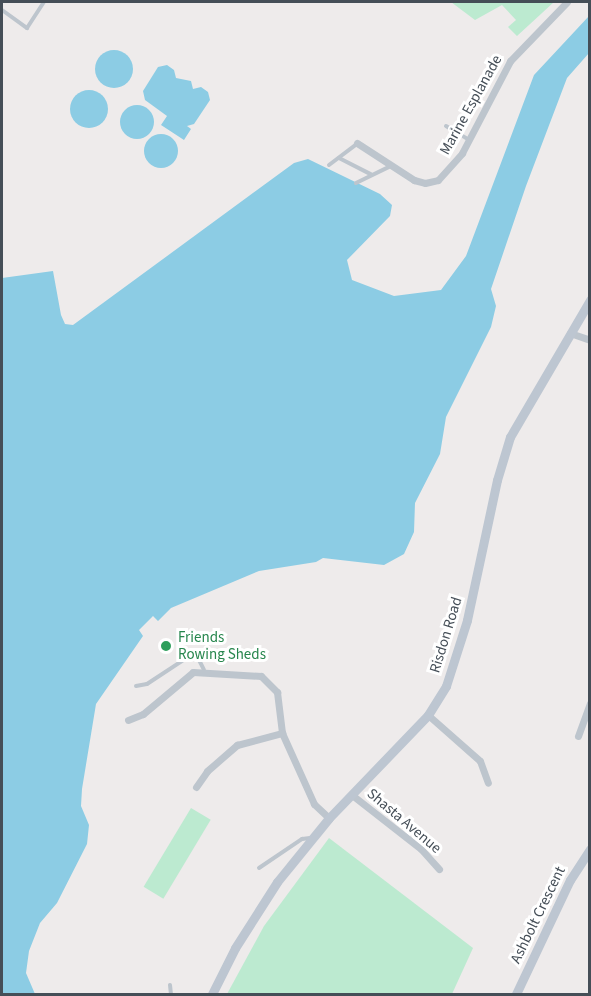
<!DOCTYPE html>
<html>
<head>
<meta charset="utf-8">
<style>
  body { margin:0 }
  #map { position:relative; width:591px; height:996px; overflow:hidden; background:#eeebeb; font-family:"Source Sans 3",sans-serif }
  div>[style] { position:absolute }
  .green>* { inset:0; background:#bcead0; transform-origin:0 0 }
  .water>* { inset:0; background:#8ccce4 }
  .round { border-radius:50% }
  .lane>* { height:4px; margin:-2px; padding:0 2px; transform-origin:2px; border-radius:2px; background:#bdc5cd }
  .street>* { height:7px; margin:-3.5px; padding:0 3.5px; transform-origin:3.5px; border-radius:3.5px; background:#bdc5cd }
  .secondary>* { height:9px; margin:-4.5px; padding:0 4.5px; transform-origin:4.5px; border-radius:4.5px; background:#bdc6d1 }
  .dots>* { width:16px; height:16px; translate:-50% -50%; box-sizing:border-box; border:3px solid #fff; border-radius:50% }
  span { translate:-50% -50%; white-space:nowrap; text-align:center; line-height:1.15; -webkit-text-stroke:6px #fff; paint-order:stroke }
  .street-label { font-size:15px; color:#454e57 }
  .leisure-label { font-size:15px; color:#27864d }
  .left { translate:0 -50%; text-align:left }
  .frame { position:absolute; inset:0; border:3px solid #454e57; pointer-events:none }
</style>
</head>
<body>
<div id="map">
  <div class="green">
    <i style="clip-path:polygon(451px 2px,554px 2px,517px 36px,508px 27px,516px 20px,502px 5px,475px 20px)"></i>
    <i style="left:191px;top:808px;width:23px;height:92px;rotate:31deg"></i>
    <i style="clip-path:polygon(329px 838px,473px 948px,452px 994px,227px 994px,264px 926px)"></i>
  </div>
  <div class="water">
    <i style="clip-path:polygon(589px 16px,589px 53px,567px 78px,526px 186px,491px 289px,496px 306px,491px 327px,446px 417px,440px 454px,415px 503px,414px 532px,404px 554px,384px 565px,323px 558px,316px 562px,259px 571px,171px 608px,158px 621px,153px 616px,139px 630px,143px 636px,96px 704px,82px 789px,81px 806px,89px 825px,87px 844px,57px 903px,40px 923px,29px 951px,26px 973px,35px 994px,2px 994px,2px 278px,53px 271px,61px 315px,65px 324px,73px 325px,294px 163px,308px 159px,380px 194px,392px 205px,390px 216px,347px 260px,352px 280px,394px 296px,441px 290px,466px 256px,534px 75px)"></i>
    <i class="round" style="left:95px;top:50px;width:38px;height:38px"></i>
    <i style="clip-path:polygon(167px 65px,174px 70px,176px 78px,191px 81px,193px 89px,201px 87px,208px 92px,210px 100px,194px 124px,187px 126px,191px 129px,184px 140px,161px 125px,167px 116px,145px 100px,143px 91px,158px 67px)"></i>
    <i class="round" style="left:70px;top:90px;width:38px;height:38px"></i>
    <i class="round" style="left:120px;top:105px;width:34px;height:34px"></i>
    <i class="round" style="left:144px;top:134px;width:34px;height:34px"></i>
  </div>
  <div class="lane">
    <i style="left:2px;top:10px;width:31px;rotate:36deg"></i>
    <i style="left:27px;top:28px;width:31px;rotate:-57deg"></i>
    <i style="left:446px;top:126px;width:26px;rotate:31deg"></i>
    <i style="left:339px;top:158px;width:36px;rotate:27deg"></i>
    <i style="left:329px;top:165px;width:35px;rotate:-37deg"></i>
    <i style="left:356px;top:183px;width:39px;rotate:-26deg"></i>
    <i style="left:136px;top:686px;width:11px;rotate:-10deg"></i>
    <i style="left:147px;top:684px;width:53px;rotate:-33.4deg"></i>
    <i style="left:191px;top:655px;width:8px;rotate:23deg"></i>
    <i style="left:198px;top:658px;width:13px;rotate:63deg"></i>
    <i style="left:259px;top:868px;width:52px;rotate:-34deg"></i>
    <i style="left:302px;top:839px;width:8px;rotate:-7deg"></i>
    <i style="left:170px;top:985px;width:9px;rotate:84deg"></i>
  </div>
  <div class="street">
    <i style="left:357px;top:143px;width:68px;rotate:33deg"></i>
    <i style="left:414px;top:180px;width:11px;rotate:15deg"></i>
    <i style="left:425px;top:183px;width:13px;rotate:-13deg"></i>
    <i style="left:438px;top:180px;width:36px;rotate:-48deg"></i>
    <i style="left:462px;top:153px;width:104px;rotate:-62.4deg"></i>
    <i style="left:510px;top:61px;width:82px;rotate:-46deg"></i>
    <i style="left:570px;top:333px;width:21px;rotate:19deg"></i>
    <i style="left:428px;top:715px;width:69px;rotate:41.5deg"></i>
    <i style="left:480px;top:761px;width:23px;rotate:70deg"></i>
    <i style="left:128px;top:720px;width:16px;rotate:-22deg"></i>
    <i style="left:143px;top:714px;width:65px;rotate:-40deg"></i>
    <i style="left:193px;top:672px;width:68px;rotate:3.4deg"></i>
    <i style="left:261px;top:676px;width:23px;rotate:45deg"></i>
    <i style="left:277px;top:692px;width:41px;rotate:83deg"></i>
    <i style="left:282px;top:733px;width:78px;rotate:65.7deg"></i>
    <i style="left:314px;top:804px;width:21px;rotate:43deg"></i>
    <i style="left:578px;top:736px;width:35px;rotate:-70deg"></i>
    <i style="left:196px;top:787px;width:19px;rotate:-55deg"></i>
    <i style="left:207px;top:771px;width:40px;rotate:-41deg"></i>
    <i style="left:237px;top:745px;width:47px;rotate:-14.9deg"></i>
    <i style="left:352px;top:795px;width:88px;rotate:38deg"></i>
    <i style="left:421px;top:849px;width:27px;rotate:48deg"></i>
  </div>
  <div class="secondary">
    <i style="left:212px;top:994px;width:51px;rotate:-63.4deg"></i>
    <i style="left:235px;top:948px;width:78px;rotate:-57.5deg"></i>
    <i style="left:277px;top:882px;width:82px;rotate:-50.9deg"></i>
    <i style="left:329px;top:818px;width:143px;rotate:-46.1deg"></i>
    <i style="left:428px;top:715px;width:34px;rotate:-58deg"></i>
    <i style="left:446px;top:686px;width:69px;rotate:-72.3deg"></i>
    <i style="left:467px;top:620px;width:143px;rotate:-77.9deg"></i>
    <i style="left:497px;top:480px;width:45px;rotate:-73.2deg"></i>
    <i style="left:510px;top:437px;width:159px;rotate:-59.7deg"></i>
    <i style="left:516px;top:994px;width:126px;rotate:-64.7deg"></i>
    <i style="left:570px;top:880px;width:37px;rotate:-57deg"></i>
  </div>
  <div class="dots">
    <i style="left:166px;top:646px;background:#2e9e5b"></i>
  </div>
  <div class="street-label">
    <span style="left:471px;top:105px;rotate:-61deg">Marine Esplanade</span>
    <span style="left:446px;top:635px;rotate:-73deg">Risdon Road</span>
    <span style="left:404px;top:821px;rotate:40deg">Shasta Avenue</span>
    <span style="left:538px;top:915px;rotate:-64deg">Ashbolt Crescent</span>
  </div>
  <div class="leisure-label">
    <span class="left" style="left:178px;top:646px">Friends<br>Rowing Sheds</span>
  </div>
  <div class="frame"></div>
</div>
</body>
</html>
